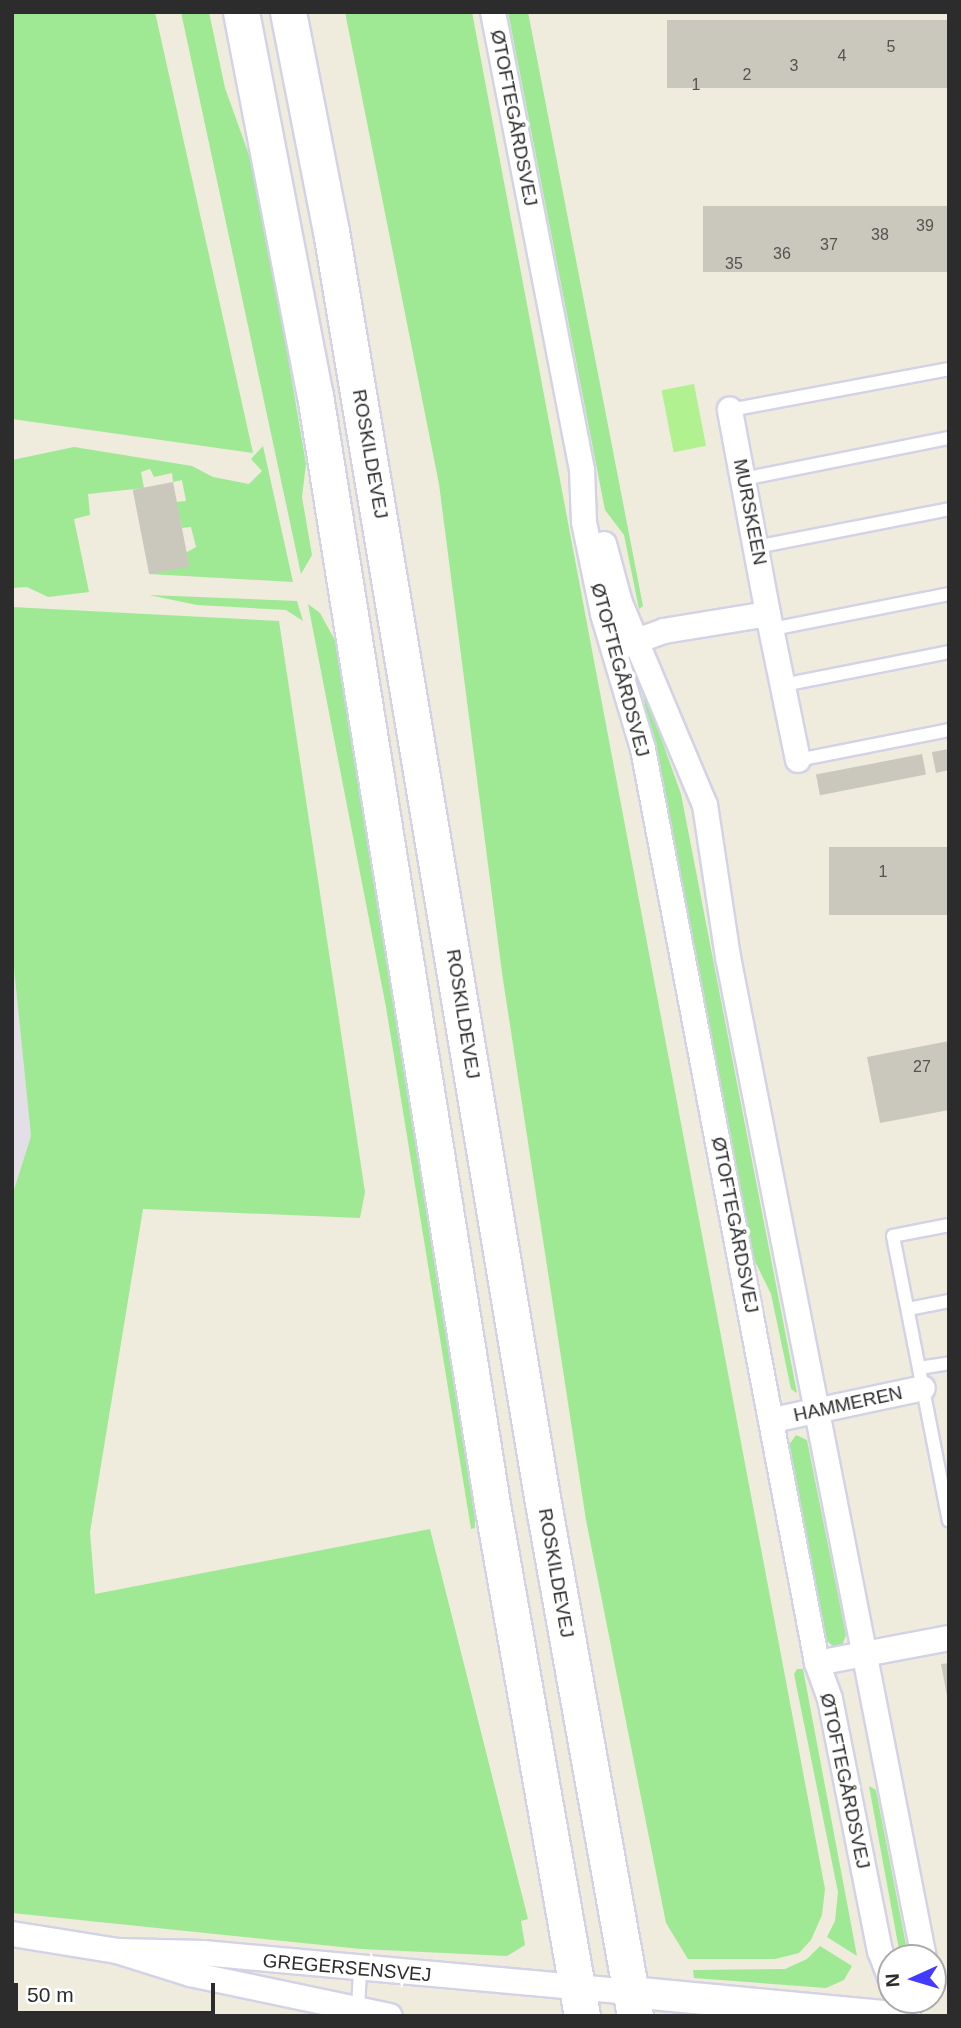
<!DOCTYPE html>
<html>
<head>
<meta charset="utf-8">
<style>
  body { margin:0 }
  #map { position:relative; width:961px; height:2028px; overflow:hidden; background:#efebdd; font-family:Helvetica,sans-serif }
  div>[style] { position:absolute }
  .industrial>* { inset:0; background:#e3dee7 }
  .green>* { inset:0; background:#9fe995 }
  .pitch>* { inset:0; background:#b2f190; transform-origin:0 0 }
  .building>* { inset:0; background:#cac8bd; transform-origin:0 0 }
  .roads { filter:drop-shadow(2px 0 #d3d2e6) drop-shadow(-2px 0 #d3d2e6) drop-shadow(0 2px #d3d2e6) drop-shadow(0 -2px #d3d2e6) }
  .service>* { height:12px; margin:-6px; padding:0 6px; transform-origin:6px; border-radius:6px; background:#fff }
  .minor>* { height:24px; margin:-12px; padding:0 12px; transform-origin:12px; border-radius:12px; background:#fff }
  .tertiary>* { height:30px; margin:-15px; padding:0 15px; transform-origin:15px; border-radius:15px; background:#fff }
  .secondary>* { height:35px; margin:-17.5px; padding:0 17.5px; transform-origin:17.5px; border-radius:17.5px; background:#fff }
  span { translate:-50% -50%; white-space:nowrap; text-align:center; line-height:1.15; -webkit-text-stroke:7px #fff; paint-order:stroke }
  .number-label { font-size:16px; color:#545350 }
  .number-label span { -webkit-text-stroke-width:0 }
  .street-label { font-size:19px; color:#2c2c2c }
  .frame { position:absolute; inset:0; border:14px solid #2c2c2c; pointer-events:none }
  .north { position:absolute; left:877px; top:1944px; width:70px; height:70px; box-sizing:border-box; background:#fff; border:2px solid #ababab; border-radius:50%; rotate:266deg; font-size:19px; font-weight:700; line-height:28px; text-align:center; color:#2c2c2c }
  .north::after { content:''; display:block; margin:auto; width:24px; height:32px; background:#433aff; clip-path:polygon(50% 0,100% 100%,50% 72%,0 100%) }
  .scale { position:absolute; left:14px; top:1983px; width:201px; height:32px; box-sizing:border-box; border:4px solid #2c2c2c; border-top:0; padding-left:9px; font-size:21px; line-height:24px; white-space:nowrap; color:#2c2c2c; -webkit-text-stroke:5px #fff; paint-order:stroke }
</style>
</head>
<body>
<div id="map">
  <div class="industrial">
    <i style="clip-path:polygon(12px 950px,31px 1136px,12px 1196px)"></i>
  </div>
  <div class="green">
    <i style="clip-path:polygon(12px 12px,155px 12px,253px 453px,12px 419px)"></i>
    <i style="clip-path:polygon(181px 12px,209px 12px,225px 88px,258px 180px,306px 464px,302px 497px,312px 555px,301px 574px)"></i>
    <i style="clip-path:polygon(345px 12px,472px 12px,825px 1889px,822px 1915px,811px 1940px,799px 1953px,775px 1959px,688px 1959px,666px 1923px,586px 1520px,502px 973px,439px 484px)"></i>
    <i style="clip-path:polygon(508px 12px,528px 12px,643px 606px,639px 609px,624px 535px,605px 510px)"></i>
    <i style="clip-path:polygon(263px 446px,293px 582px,149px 574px,196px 547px,191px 527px,182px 528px,176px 502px,186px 501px,182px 480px,173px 482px,172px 473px,154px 477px,150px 469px,141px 472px,144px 488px,88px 494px,90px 515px,74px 519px,89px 592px,48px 597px,27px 587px,12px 588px,12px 460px,74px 447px,192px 466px,213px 477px,249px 484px,262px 471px,251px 459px)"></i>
    <i style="clip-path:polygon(149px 595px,297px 601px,303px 621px,286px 610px,197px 605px)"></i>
    <i style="clip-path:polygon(308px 604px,320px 613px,337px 644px,474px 1469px,475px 1528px,471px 1529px,386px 1007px)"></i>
    <i style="clip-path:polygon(12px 607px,279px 621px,365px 1192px,360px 1218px,143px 1209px,90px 1532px,95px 1594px,430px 1529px,528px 1919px,521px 1921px,525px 1945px,507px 1956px,361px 1949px,12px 1913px,12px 1196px,31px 1136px,12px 949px)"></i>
    <i style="clip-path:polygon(640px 679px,681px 794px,797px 1393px,791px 1389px,771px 1294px,751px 1253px)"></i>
    <i style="clip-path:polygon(796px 1435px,807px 1440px,846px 1635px,842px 1646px,835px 1648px,827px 1641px,789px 1445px)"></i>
    <i style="clip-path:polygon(797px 1669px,803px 1669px,857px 1956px,827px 1937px,835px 1921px,838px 1892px,794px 1674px)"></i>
    <i style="clip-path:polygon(869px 1786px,876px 1790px,908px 1955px,900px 1955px)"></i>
    <i style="clip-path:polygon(820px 1946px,852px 1966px,844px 1980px,826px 1988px,694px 1978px,693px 1970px,785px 1969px,807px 1959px)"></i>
  </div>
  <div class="pitch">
    <i style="left:694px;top:384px;width:63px;height:33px;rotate:79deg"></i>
  </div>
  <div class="building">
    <i style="left:949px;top:20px;width:68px;height:282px;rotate:90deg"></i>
    <i style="left:949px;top:206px;width:66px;height:246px;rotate:90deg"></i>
    <i style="left:173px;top:482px;width:86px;height:41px;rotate:79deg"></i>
    <i style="clip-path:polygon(949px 749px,949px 770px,936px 773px,932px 752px)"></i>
    <i style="left:922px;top:754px;width:21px;height:108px;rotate:79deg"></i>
    <i style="left:949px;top:847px;width:68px;height:120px;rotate:90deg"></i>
    <i style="clip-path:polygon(949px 1041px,949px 1110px,880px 1123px,867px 1057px)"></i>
    <i style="clip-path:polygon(949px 1663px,949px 1696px,947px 1696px,941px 1664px)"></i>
  </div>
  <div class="roads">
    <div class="service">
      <i style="left:730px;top:410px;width:223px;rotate:-10.6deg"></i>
      <i style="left:743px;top:479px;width:210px;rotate:-11.3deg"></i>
      <i style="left:756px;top:547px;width:197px;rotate:-11.1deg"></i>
      <i style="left:772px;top:629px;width:180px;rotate:-11.2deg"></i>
      <i style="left:783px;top:685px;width:169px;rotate:-11.2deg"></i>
      <i style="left:798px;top:760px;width:154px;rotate:-11.2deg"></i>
      <i style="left:949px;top:1225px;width:57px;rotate:168.9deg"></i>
      <i style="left:893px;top:1236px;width:290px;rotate:78.9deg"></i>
      <i style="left:908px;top:1309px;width:42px;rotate:-11deg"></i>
      <i style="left:919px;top:1368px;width:30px;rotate:-9deg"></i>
      <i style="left:358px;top:2009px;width:38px;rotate:-87deg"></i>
    </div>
    <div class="minor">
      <i style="left:493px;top:12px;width:467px;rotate:79deg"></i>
      <i style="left:582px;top:470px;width:52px;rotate:87.8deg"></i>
      <i style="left:584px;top:522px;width:94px;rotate:78.3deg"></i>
      <i style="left:603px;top:614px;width:141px;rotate:73.5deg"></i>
      <i style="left:643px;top:749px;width:930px;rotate:79.22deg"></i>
      <i style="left:817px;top:1663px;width:38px;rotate:70deg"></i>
      <i style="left:830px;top:1699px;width:257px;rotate:78.8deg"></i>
      <i style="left:880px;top:1951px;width:31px;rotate:69deg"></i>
      <i style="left:604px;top:544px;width:61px;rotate:74.8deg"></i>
      <i style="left:620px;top:603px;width:219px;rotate:67.2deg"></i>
      <i style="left:705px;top:805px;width:154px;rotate:81.4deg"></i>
      <i style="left:728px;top:957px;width:1020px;rotate:78.92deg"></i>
      <i style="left:768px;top:614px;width:149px;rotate:78.4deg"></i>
      <i style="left:620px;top:647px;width:47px;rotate:-20deg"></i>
      <i style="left:664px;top:631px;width:105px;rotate:-9.3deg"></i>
      <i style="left:768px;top:614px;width:208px;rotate:-100.6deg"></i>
      <i style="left:773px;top:1420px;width:153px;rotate:-12deg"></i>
      <i style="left:817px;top:1663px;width:134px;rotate:-10.7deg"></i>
      <i style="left:12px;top:1934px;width:106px;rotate:9.2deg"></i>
      <i style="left:117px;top:1951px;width:77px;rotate:17.5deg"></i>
      <i style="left:190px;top:1974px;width:204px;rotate:11.9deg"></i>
      <i style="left:117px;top:1951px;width:86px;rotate:1.3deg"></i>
      <i style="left:203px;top:1953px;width:429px;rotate:5.2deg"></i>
      <i style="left:900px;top:2000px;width:18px;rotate:63deg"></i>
    </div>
    <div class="tertiary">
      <i style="left:630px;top:1992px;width:254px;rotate:5.4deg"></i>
    </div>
    <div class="secondary">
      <i style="left:241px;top:12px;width:390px;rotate:79.1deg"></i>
      <i style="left:315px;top:395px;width:1123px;rotate:80.93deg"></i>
      <i style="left:492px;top:1504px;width:520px;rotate:80.03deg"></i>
      <i style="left:288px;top:12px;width:223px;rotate:78.9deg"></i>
      <i style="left:331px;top:231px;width:1283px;rotate:80.54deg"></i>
      <i style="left:542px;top:1497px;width:527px;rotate:79.84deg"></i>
    </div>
  </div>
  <div class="number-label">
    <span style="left:891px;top:47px">5</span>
    <span style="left:842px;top:56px">4</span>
    <span style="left:794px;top:66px">3</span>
    <span style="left:747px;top:75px">2</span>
    <span style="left:696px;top:85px">1</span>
    <span style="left:925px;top:226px">39</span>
    <span style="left:880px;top:235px">38</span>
    <span style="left:829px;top:245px">37</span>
    <span style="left:782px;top:254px">36</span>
    <span style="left:734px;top:264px">35</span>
    <span style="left:883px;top:872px">1</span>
    <span style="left:922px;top:1067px">27</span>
  </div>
  <div class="street-label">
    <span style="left:514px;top:118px;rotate:79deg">ØTOFTEGÅRDSVEJ</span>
    <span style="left:370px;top:454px;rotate:80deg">ROSKILDEVEJ</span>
    <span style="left:750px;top:512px;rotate:79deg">MURSKEEN</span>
    <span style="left:620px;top:670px;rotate:75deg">ØTOFTEGÅRDSVEJ</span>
    <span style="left:463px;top:1014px;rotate:81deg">ROSKILDEVEJ</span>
    <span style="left:735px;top:1225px;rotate:79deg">ØTOFTEGÅRDSVEJ</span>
    <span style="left:848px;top:1404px;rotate:-12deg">HAMMEREN</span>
    <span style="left:556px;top:1573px;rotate:80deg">ROSKILDEVEJ</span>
    <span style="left:845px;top:1781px;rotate:78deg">ØTOFTEGÅRDSVEJ</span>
    <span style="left:347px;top:1968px;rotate:5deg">GREGERSENSVEJ</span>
  </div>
  <div class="frame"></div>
  <div class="north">N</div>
  <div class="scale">50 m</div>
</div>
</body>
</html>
